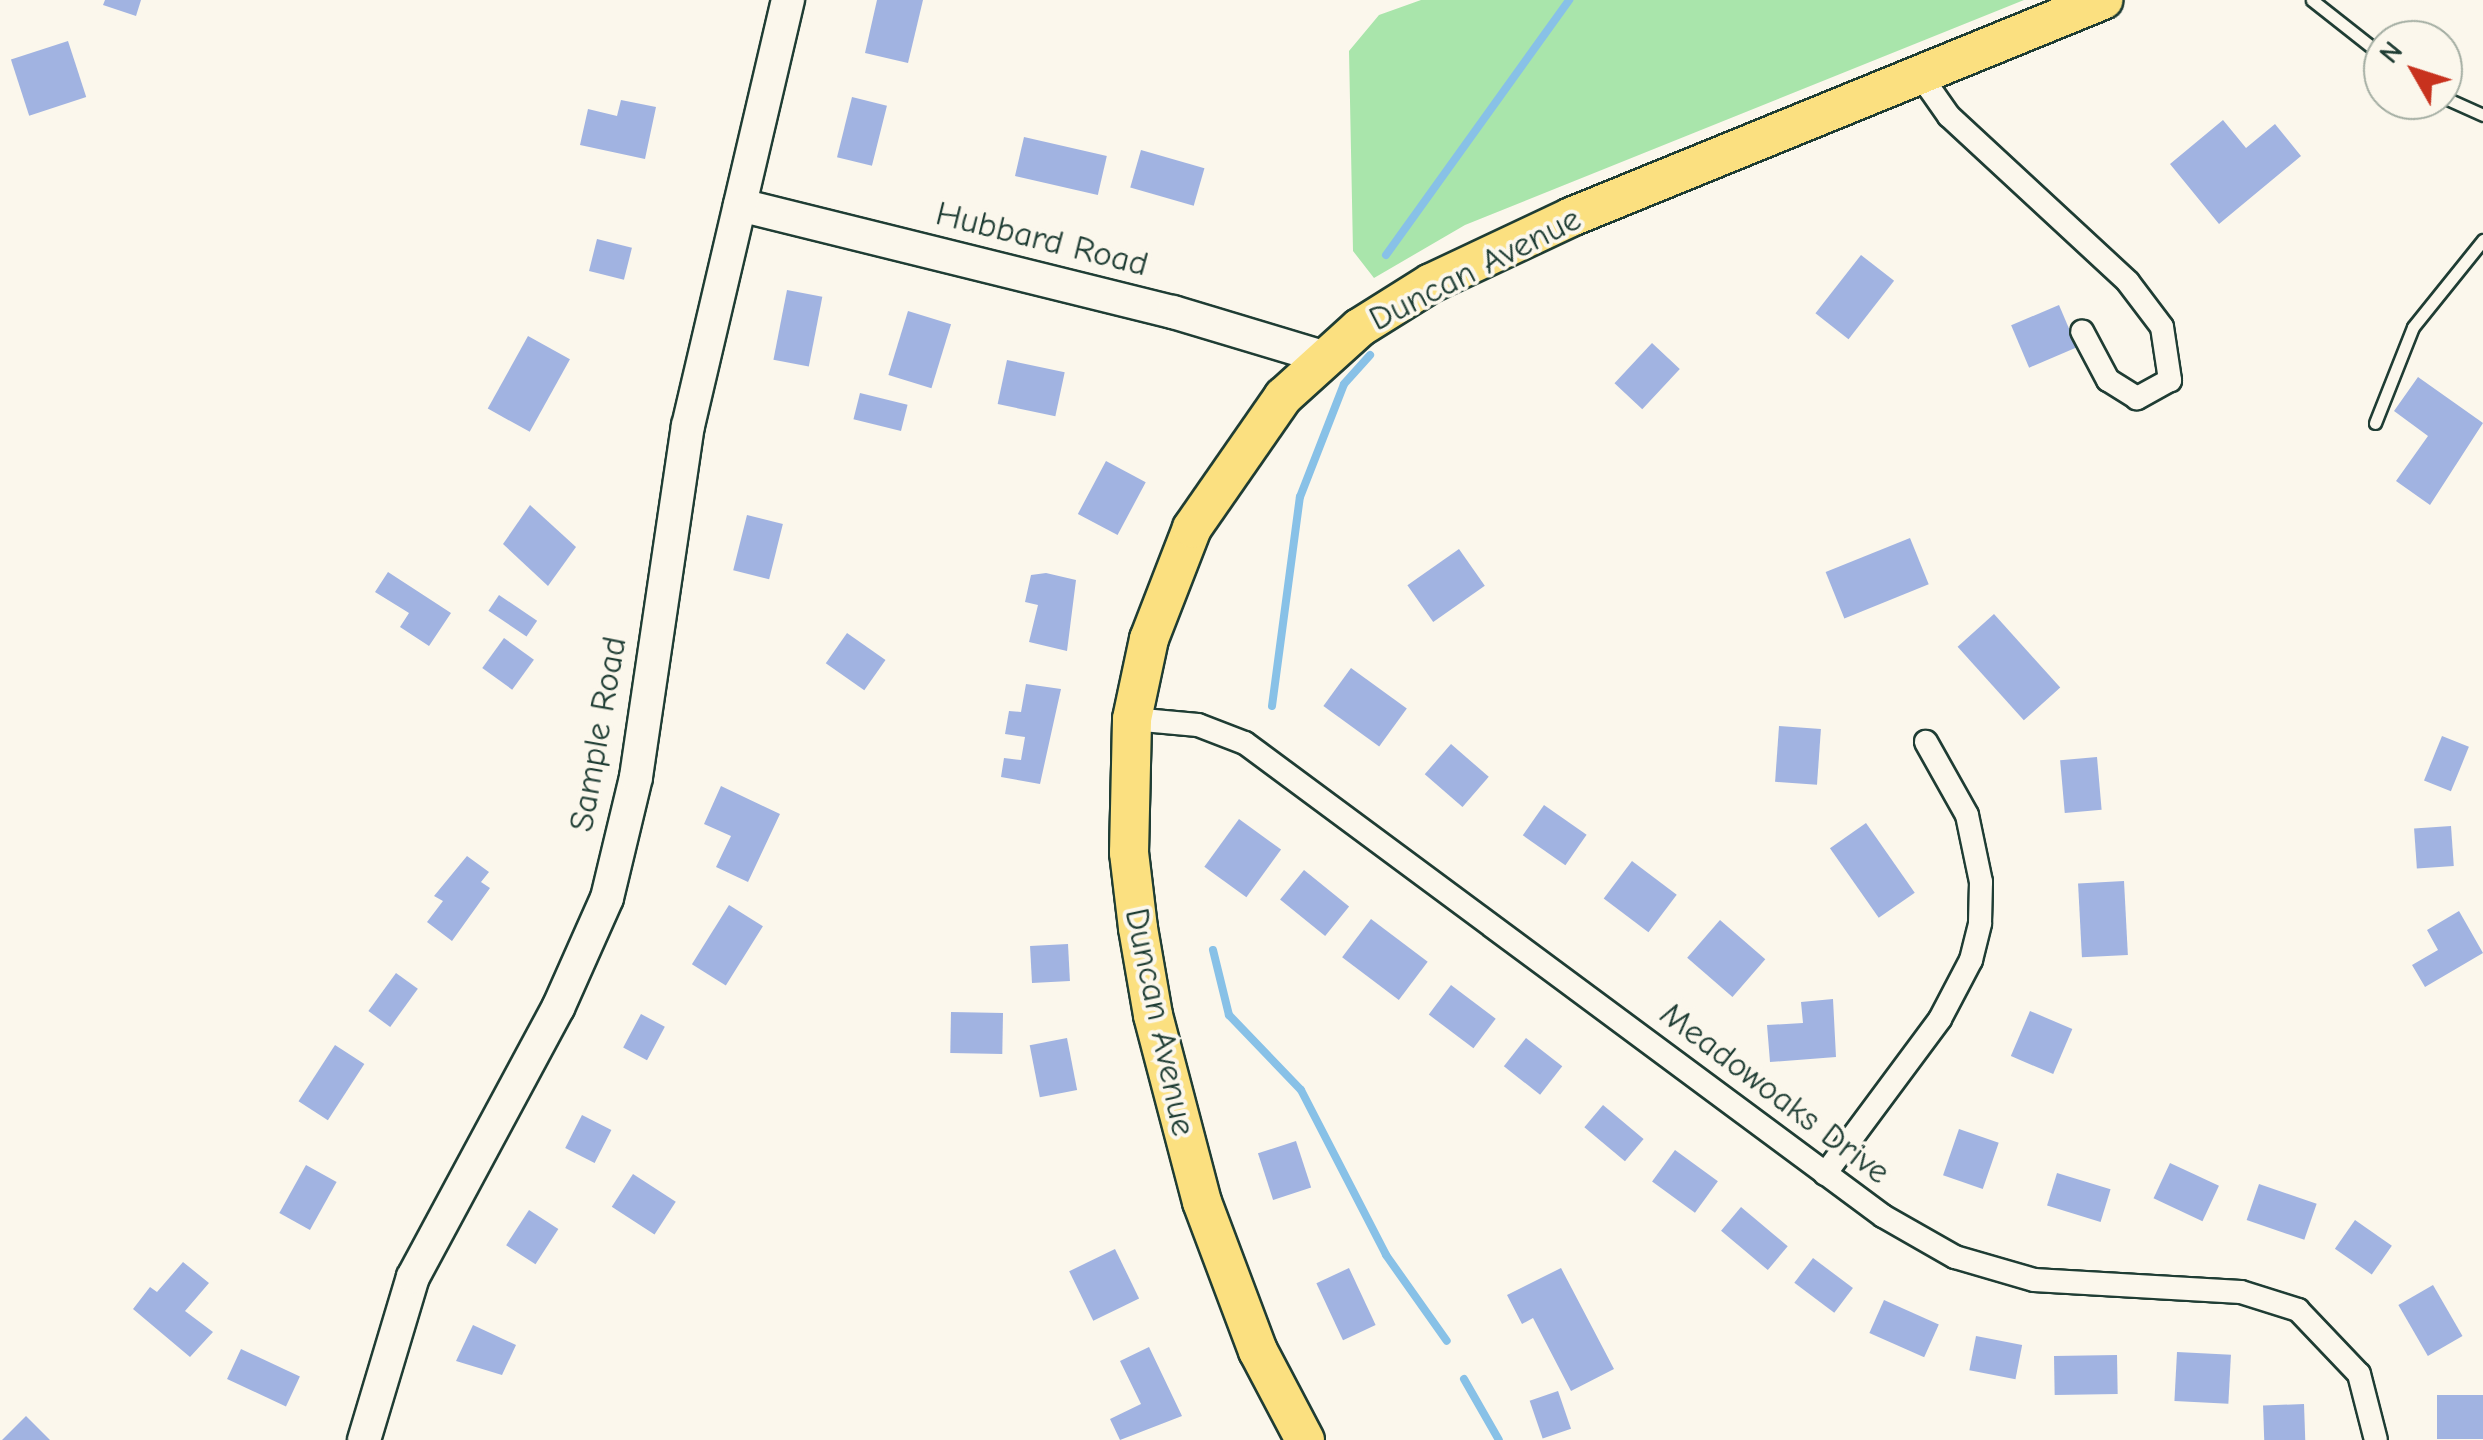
<!DOCTYPE html>
<html>
<head>
<meta charset="utf-8">
<style>
  body { margin:0 }
  #map { position:relative; width:2483px; height:1440px; overflow:hidden; background:#fbf7ec; font-family:"Comic Neue",sans-serif }
  div>[style] { position:absolute }
  .green>* { inset:0; background:#a9e5ab }
  .stream>* { height:8px; margin:-4px; padding:0 4px; transform-origin:4px; border-radius:4px; background:#88c1e7 }
  .building>* { inset:0; background:#a1b3e1; transform-origin:0 0 }
  .roads { filter:drop-shadow(2px 0 #1f3d34) drop-shadow(-2px 0 #1f3d34) drop-shadow(0 2px #1f3d34) drop-shadow(0 -2px #1f3d34) }
  .lane>* { height:11px; margin:-5.5px; padding:0 5.5px; transform-origin:5.5px; border-radius:5.5px; background:#fbf7ec }
  .street>* { height:22px; margin:-11px; padding:0 11px; transform-origin:11px; border-radius:11px; background:#fbf7ec }
  .secondary>* { height:32px; margin:-16px; padding:0 16px; transform-origin:16px; border-radius:16px; background:#fbf7ec }
  .primary>* { height:38px; margin:-19px; padding:0 19px; transform-origin:19px; border-radius:19px; background:#fbe080 }
  span { translate:-50% -50%; white-space:nowrap; text-align:center; line-height:1.15; -webkit-text-stroke:8px #fbf7ec; paint-order:stroke }
  .street-label { font-size:35px; color:#1f3d34 }
  .north { position:absolute; left:2363px; top:20px; width:100px; height:100px; box-sizing:border-box; background:#fbf7ec; border:2px solid #a3ada2; border-radius:50%; rotate:309deg; font-size:28px; font-weight:700; line-height:40px; text-align:center; color:#1f3d34 }
  .north::after { content:''; display:block; margin:auto; width:35px; height:45px; background:#c8321e; clip-path:polygon(50% 0,100% 100%,50% 72%,0 100%) }
</style>
</head>
<body>
<div id="map">
  <div class="green">
    <i style="clip-path:polygon(1421px 0,2024px 0,1465px 225px,1374px 278px,1353px 251px,1349px 51px,1379px 15px)"></i>
  </div>
  <div class="stream">
    <i style="left:1386px;top:255px;width:314px;rotate:-54.3deg"></i>
    <i style="left:1272px;top:706px;width:211px;rotate:-82.4deg"></i>
    <i style="left:1300px;top:497px;width:121px;rotate:-68.7deg"></i>
    <i style="left:1344px;top:384px;width:39px;rotate:-48deg"></i>
    <i style="left:1213px;top:950px;width:67px;rotate:76.2deg"></i>
    <i style="left:1229px;top:1015px;width:104px;rotate:46.2deg"></i>
    <i style="left:1301px;top:1090px;width:186px;rotate:62.7deg"></i>
    <i style="left:1386px;top:1255px;width:105px;rotate:54.7deg"></i>
    <i style="left:1464px;top:1379px;width:70px;rotate:60.2deg"></i>
  </div>
  <div class="building">
    <i style="clip-path:polygon(105px 0,141px 0,136px 16px,103px 5px)"></i>
    <i style="clip-path:polygon(877px 0,923px 0,908px 63px,865px 53px)"></i>
    <i style="left:68px;top:41px;width:59px;height:60px;rotate:72deg"></i>
    <i style="left:852px;top:97px;width:36px;height:62px;rotate:14deg"></i>
    <i style="clip-path:polygon(621px 100px,656px 107px,645px 159px,580px 145px,588px 109px,617px 116px)"></i>
    <i style="clip-path:polygon(2223px 120px,2246px 148px,2275px 124px,2301px 156px,2219px 224px,2170px 164px)"></i>
    <i style="left:1024px;top:137px;width:85px;height:40px;rotate:13deg"></i>
    <i style="left:1141px;top:150px;width:66px;height:39px;rotate:16deg"></i>
    <i style="left:597px;top:239px;width:36px;height:33px;rotate:14deg"></i>
    <i style="left:1861px;top:255px;width:42px;height:74px;rotate:38deg"></i>
    <i style="left:787px;top:290px;width:36px;height:71px;rotate:11deg"></i>
    <i style="left:2059px;top:305px;width:46px;height:52px;rotate:67deg"></i>
    <i style="left:908px;top:311px;width:45px;height:67px;rotate:17deg"></i>
    <i style="left:528px;top:336px;width:48px;height:83px;rotate:29deg"></i>
    <i style="left:1652px;top:343px;width:38px;height:55px;rotate:43deg"></i>
    <i style="left:1007px;top:360px;width:59px;height:45px;rotate:12deg"></i>
    <i style="clip-path:polygon(2418px 377px,2483px 423px,2430px 505px,2396px 481px,2428px 436px,2394px 411px)"></i>
    <i style="left:860px;top:393px;width:49px;height:27px;rotate:14deg"></i>
    <i style="left:1106px;top:461px;width:45px;height:60px;rotate:28deg"></i>
    <i style="clip-path:polygon(530px 505px,576px 547px,548px 586px,503px 544px)"></i>
    <i style="left:747px;top:515px;width:37px;height:57px;rotate:14deg"></i>
    <i style="left:1910px;top:538px;width:50px;height:91px;rotate:68deg"></i>
    <i style="left:1459px;top:549px;width:45px;height:63px;rotate:55deg"></i>
    <i style="clip-path:polygon(388px 572px,451px 613px,429px 646px,400px 627px,409px 613px,375px 592px)"></i>
    <i style="clip-path:polygon(1046px 573px,1076px 580px,1067px 651px,1029px 642px,1038px 605px,1025px 602px,1031px 575px)"></i>
    <i style="left:499px;top:595px;width:46px;height:19px;rotate:34deg"></i>
    <i style="left:1994px;top:614px;width:99px;height:49px;rotate:48deg"></i>
    <i style="left:847px;top:633px;width:47px;height:37px;rotate:35deg"></i>
    <i style="left:504px;top:638px;width:37px;height:37px;rotate:36deg"></i>
    <i style="left:1351px;top:668px;width:69px;height:47px;rotate:36deg"></i>
    <i style="clip-path:polygon(1026px 684px,1061px 689px,1040px 784px,1001px 777px,1004px 758px,1021px 760px,1025px 737px,1005px 734px,1009px 711px,1021px 712px)"></i>
    <i style="left:1779px;top:726px;width:42px;height:56px;rotate:4deg"></i>
    <i style="left:2442px;top:736px;width:29px;height:48px;rotate:22deg"></i>
    <i style="left:1451px;top:744px;width:50px;height:40px;rotate:41deg"></i>
    <i style="left:2097px;top:757px;width:53px;height:37px;rotate:85deg"></i>
    <i style="clip-path:polygon(721px 786px,780px 814px,748px 882px,716px 867px,731px 836px,704px 824px)"></i>
    <i style="left:1544px;top:805px;width:52px;height:37px;rotate:35deg"></i>
    <i style="left:1239px;top:819px;width:52px;height:59px;rotate:36deg"></i>
    <i style="left:1866px;top:823px;width:85px;height:44px;rotate:55deg"></i>
    <i style="left:2451px;top:826px;width:40px;height:37px;rotate:86deg"></i>
    <i style="clip-path:polygon(467px 856px,489px 872px,481px 882px,490px 888px,452px 941px,427px 922px,443px 901px,434px 896px)"></i>
    <i style="left:1632px;top:861px;width:56px;height:47px;rotate:37deg"></i>
    <i style="left:1304px;top:870px;width:58px;height:38px;rotate:39deg"></i>
    <i style="left:2124px;top:881px;width:74px;height:46px;rotate:87deg"></i>
    <i style="left:729px;top:905px;width:40px;height:70px;rotate:32deg"></i>
    <i style="clip-path:polygon(2459px 911px,2483px 953px,2425px 987px,2412px 965px,2438px 950px,2427px 930px)"></i>
    <i style="left:1371px;top:919px;width:71px;height:48px;rotate:37deg"></i>
    <i style="left:1720px;top:920px;width:60px;height:50px;rotate:41deg"></i>
    <i style="left:1068px;top:944px;width:37px;height:38px;rotate:87deg"></i>
    <i style="left:396px;top:973px;width:27px;height:47px;rotate:36deg"></i>
    <i style="left:1451px;top:985px;width:56px;height:37px;rotate:37deg"></i>
    <i style="clip-path:polygon(1833px 999px,1836px 1057px,1770px 1062px,1767px 1025px,1803px 1023px,1801px 1002px)"></i>
    <i style="left:2030px;top:1011px;width:46px;height:49px;rotate:23deg"></i>
    <i style="left:951px;top:1012px;width:52px;height:41px;rotate:1deg"></i>
    <i style="left:641px;top:1014px;width:27px;height:38px;rotate:28deg"></i>
    <i style="left:1067px;top:1038px;width:53px;height:38px;rotate:79deg"></i>
    <i style="left:1526px;top:1038px;width:46px;height:36px;rotate:38deg"></i>
    <i style="left:335px;top:1045px;width:35px;height:67px;rotate:33deg"></i>
    <i style="left:1603px;top:1105px;width:53px;height:29px;rotate:40deg"></i>
    <i style="left:582px;top:1115px;width:33px;height:37px;rotate:27deg"></i>
    <i style="left:1959px;top:1129px;width:42px;height:49px;rotate:19deg"></i>
    <i style="left:1296px;top:1141px;width:49px;height:40px;rotate:72deg"></i>
    <i style="left:1675px;top:1150px;width:53px;height:39px;rotate:36deg"></i>
    <i style="left:2170px;top:1163px;width:54px;height:39px;rotate:25deg"></i>
    <i style="left:306px;top:1165px;width:35px;height:55px;rotate:29deg"></i>
    <i style="left:2057px;top:1173px;width:56px;height:34px;rotate:17deg"></i>
    <i style="left:633px;top:1174px;width:51px;height:39px;rotate:33deg"></i>
    <i style="left:2259px;top:1184px;width:61px;height:38px;rotate:19deg"></i>
    <i style="left:1741px;top:1207px;width:61px;height:31px;rotate:40deg"></i>
    <i style="left:529px;top:1210px;width:35px;height:42px;rotate:33deg"></i>
    <i style="left:2355px;top:1220px;width:45px;height:35px;rotate:35deg"></i>
    <i style="left:1115px;top:1249px;width:55px;height:51px;rotate:64deg"></i>
    <i style="left:1813px;top:1258px;width:50px;height:31px;rotate:37deg"></i>
    <i style="clip-path:polygon(183px 1262px,209px 1283px,185px 1311px,213px 1332px,190px 1357px,133px 1309px,150px 1287px,157px 1292px)"></i>
    <i style="left:1349px;top:1268px;width:63px;height:36px;rotate:65deg"></i>
    <i style="clip-path:polygon(1561px 1268px,1614px 1369px,1571px 1391px,1533px 1318px,1522px 1324px,1507px 1295px)"></i>
    <i style="left:2433px;top:1285px;width:59px;height:40px;rotate:60deg"></i>
    <i style="left:1884px;top:1300px;width:60px;height:36px;rotate:24deg"></i>
    <i style="clip-path:polygon(473px 1325px,516px 1345px,502px 1375px,456px 1361px)"></i>
    <i style="left:1976px;top:1336px;width:47px;height:35px;rotate:11deg"></i>
    <i style="clip-path:polygon(1149px 1347px,1182px 1416px,1120px 1440px,1110px 1419px,1141px 1404px,1120px 1361px)"></i>
    <i style="left:241px;top:1349px;width:65px;height:33px;rotate:25deg"></i>
    <i style="left:2177px;top:1352px;width:54px;height:49px;rotate:3deg"></i>
    <i style="left:2117px;top:1355px;width:39px;height:63px;rotate:89deg"></i>
    <i style="left:1558px;top:1391px;width:40px;height:30px;rotate:71deg"></i>
    <i style="left:2483px;top:1395px;width:44px;height:46px;rotate:90deg"></i>
    <i style="left:2304px;top:1404px;width:36px;height:41px;rotate:88deg"></i>
    <i style="clip-path:polygon(26px 1416px,50px 1440px,2px 1440px)"></i>
  </div>
  <div class="roads">
    <div class="lane">
      <i style="left:2312px;top:0;width:90px;rotate:38.3deg"></i>
      <i style="left:2443px;top:97px;width:44px;rotate:24.2deg"></i>
      <i style="left:2375px;top:423px;width:103px;rotate:-68.4deg"></i>
      <i style="left:2413px;top:327px;width:112px;rotate:-51.2deg"></i>
    </div>
    <div class="street">
      <i style="left:1932px;top:70px;width:19px;rotate:96deg"></i>
      <i style="left:1930px;top:89px;width:33px;rotate:55deg"></i>
      <i style="left:1949px;top:116px;width:244px;rotate:42.8deg"></i>
      <i style="left:2128px;top:282px;width:56px;rotate:52.9deg"></i>
      <i style="left:2162px;top:327px;width:54px;rotate:81.4deg"></i>
      <i style="left:2170px;top:380px;width:38px;rotate:151deg"></i>
      <i style="left:2137px;top:398px;width:34px;rotate:-148deg"></i>
      <i style="left:2108px;top:380px;width:55px;rotate:-118deg"></i>
      <i style="left:1132px;top:719px;width:66px;rotate:5.2deg"></i>
      <i style="left:1198px;top:725px;width:50px;rotate:21deg"></i>
      <i style="left:1245px;top:743px;width:794px;rotate:36.55deg"></i>
      <i style="left:1883px;top:1216px;width:83px;rotate:29.7deg"></i>
      <i style="left:1955px;top:1257px;width:82px;rotate:16.2deg"></i>
      <i style="left:2034px;top:1280px;width:207px;rotate:3.3deg"></i>
      <i style="left:2241px;top:1292px;width:60px;rotate:17.5deg"></i>
      <i style="left:2298px;top:1310px;width:88px;rotate:46.4deg"></i>
      <i style="left:2359px;top:1374px;width:68px;rotate:75.6deg"></i>
      <i style="left:1825px;top:1174px;width:193px;rotate:-53.4deg"></i>
      <i style="left:1940px;top:1019px;width:67px;rotate:-62.3deg"></i>
      <i style="left:1971px;top:960px;width:38px;rotate:-76deg"></i>
      <i style="left:1980px;top:923px;width:41px;rotate:-88.6deg"></i>
      <i style="left:1981px;top:882px;width:68px;rotate:-101.8deg"></i>
      <i style="left:1967px;top:815px;width:84px;rotate:-119.3deg"></i>
    </div>
    <div class="secondary">
      <i style="left:740px;top:205px;width:446px;rotate:13.9deg"></i>
      <i style="left:1173px;top:312px;width:157px;rotate:16.7deg"></i>
      <i style="left:364px;top:1440px;width:170px;rotate:-73.3deg"></i>
      <i style="left:413px;top:1277px;width:306px;rotate:-61.7deg"></i>
      <i style="left:558px;top:1008px;width:120px;rotate:-66deg"></i>
      <i style="left:607px;top:898px;width:124px;rotate:-76.5deg"></i>
      <i style="left:636px;top:777px;width:355px;rotate:-81.6deg"></i>
      <i style="left:688px;top:426px;width:438px;rotate:-76.8deg"></i>
    </div>
    <div class="primary">
      <i style="left:1305px;top:1440px;width:101px;rotate:-117.8deg"></i>
      <i style="left:1258px;top:1351px;width:159px;rotate:-110.6deg"></i>
      <i style="left:1202px;top:1202px;width:193px;rotate:-104.7deg"></i>
      <i style="left:1153px;top:1015px;width:88px;rotate:-99.8deg"></i>
      <i style="left:1138px;top:928px;width:76px;rotate:-96.8deg"></i>
      <i style="left:1129px;top:853px;width:134px;rotate:-88.7deg"></i>
      <i style="left:1132px;top:719px;width:82px;rotate:-78deg"></i>
      <i style="left:1149px;top:639px;width:119px;rotate:-68.8deg"></i>
      <i style="left:1192px;top:528px;width:160px;rotate:-55.2deg"></i>
      <i style="left:1283px;top:397px;width:103px;rotate:-42.2deg"></i>
      <i style="left:1359px;top:328px;width:85px;rotate:-32deg"></i>
      <i style="left:1431px;top:283px;width:155px;rotate:-25.2deg"></i>
      <i style="left:1571px;top:217px;width:575px;rotate:-22.19deg"></i>
    </div>
  </div>
  <div class="street-label">
    <span style="left:1042px;top:239px;rotate:14deg">Hubbard Road</span>
    <span style="left:1475px;top:269px;rotate:-27deg">Duncan Avenue</span>
    <span style="left:598px;top:734px;rotate:-80deg">Sample Road</span>
    <span style="left:1160px;top:1022px;rotate:78deg">Duncan Avenue</span>
    <span style="left:1775px;top:1093px;rotate:37deg">Meadowoaks Drive</span>
  </div>
  <div class="north">N</div>
</div>
</body>
</html>
